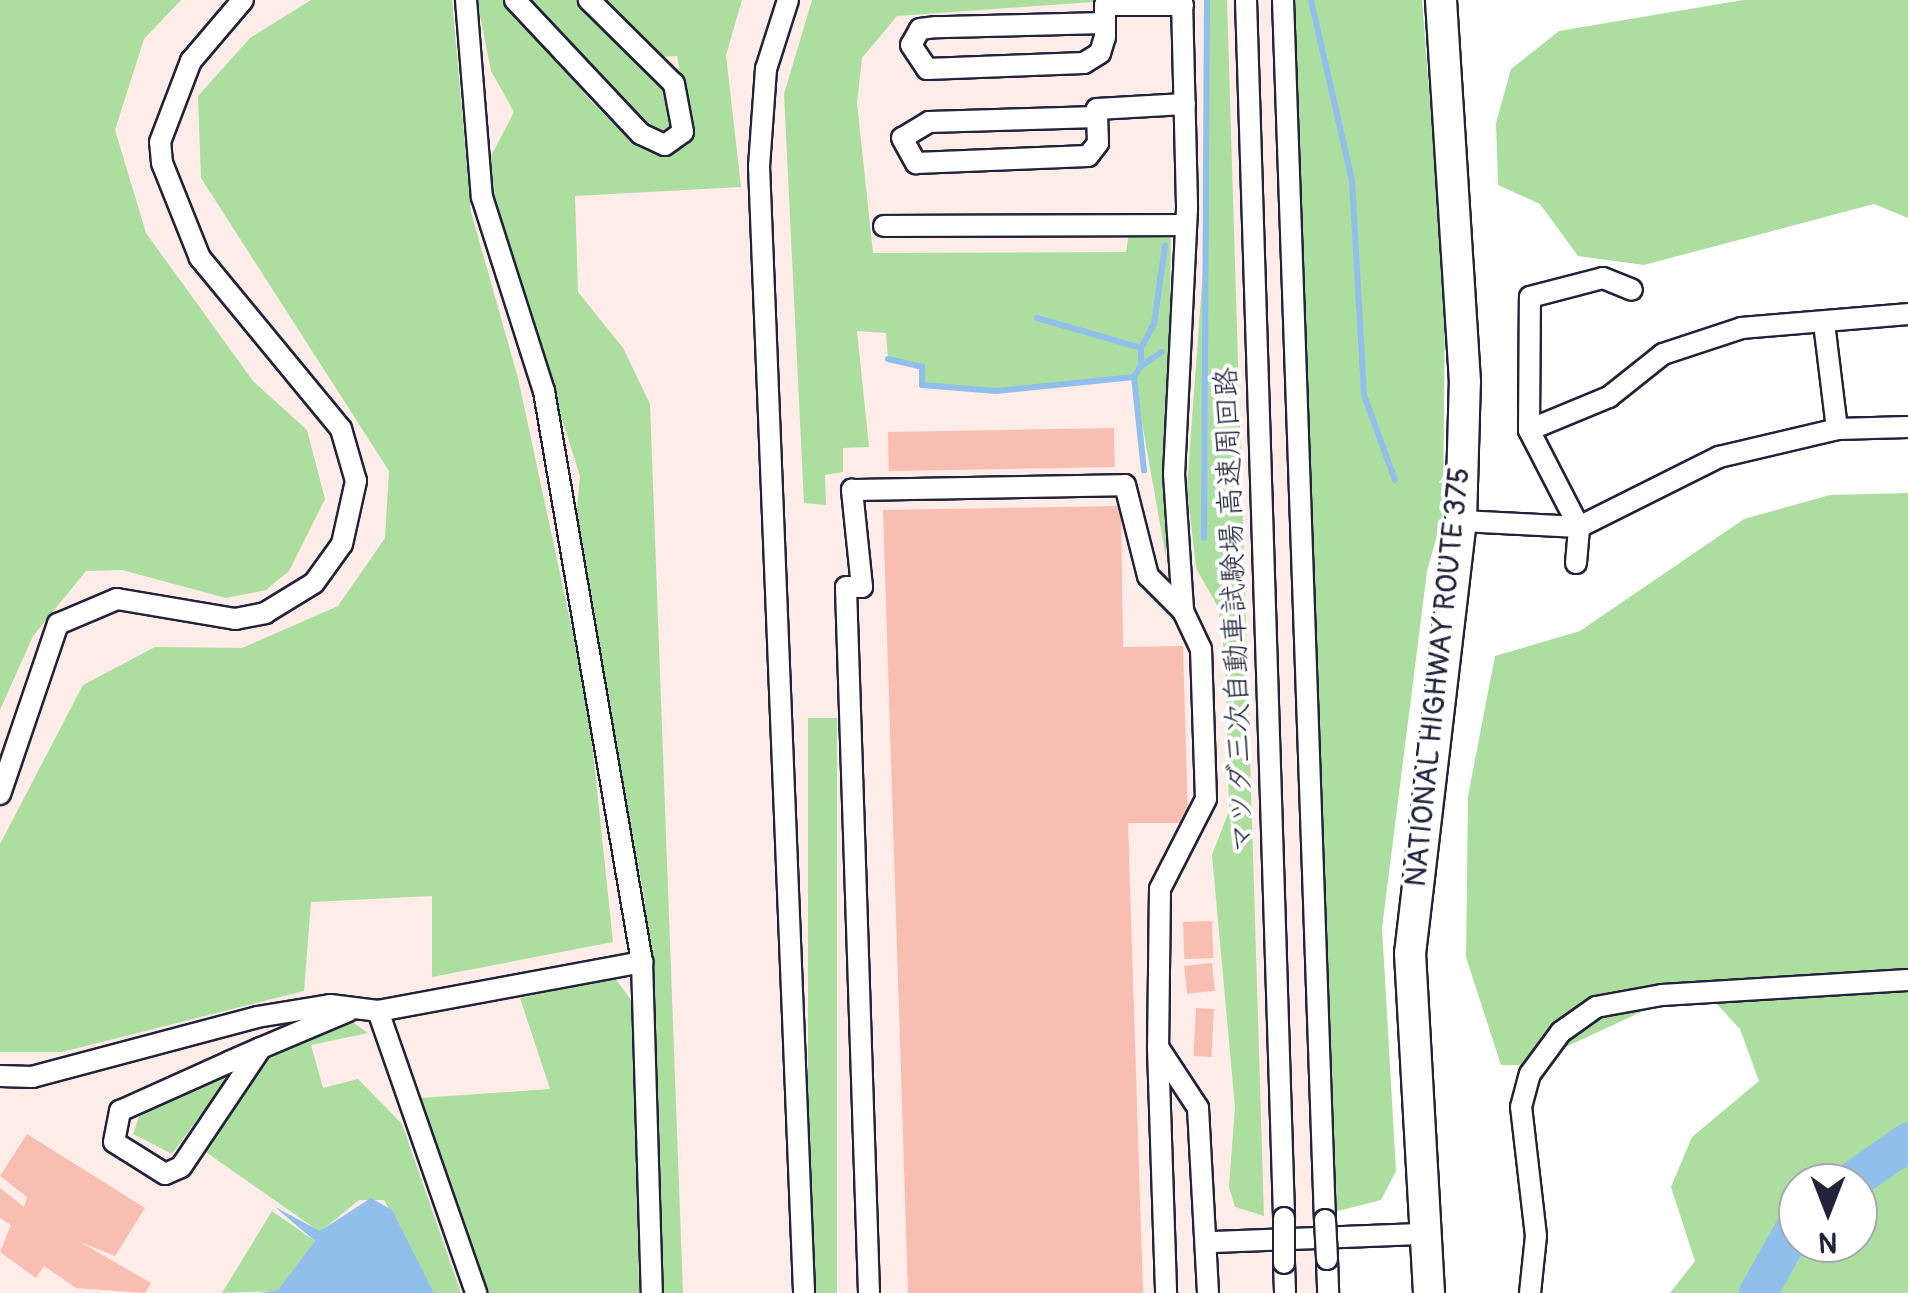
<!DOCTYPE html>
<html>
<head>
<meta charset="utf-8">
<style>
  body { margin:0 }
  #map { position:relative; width:1908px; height:1293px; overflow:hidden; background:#fff; font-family:Pangolin,"Klee One",sans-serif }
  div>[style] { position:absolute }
  .built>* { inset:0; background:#fdece8 }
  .green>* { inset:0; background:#acde9f; transform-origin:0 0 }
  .water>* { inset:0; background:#8fbfea }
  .stream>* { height:6px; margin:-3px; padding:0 3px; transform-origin:3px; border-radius:3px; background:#8fbfea }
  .river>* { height:38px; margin:-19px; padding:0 19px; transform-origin:19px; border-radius:19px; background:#8fbfea }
  .building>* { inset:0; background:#f8beb2; transform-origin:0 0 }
  .roads { filter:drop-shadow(2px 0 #22223b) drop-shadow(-2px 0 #22223b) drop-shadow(0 2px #22223b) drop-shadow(0 -2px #22223b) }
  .minor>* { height:20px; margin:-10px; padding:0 10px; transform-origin:10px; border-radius:10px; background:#fff }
  .highway>* { height:30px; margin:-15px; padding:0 15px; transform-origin:15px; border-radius:15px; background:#fff }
  .bridges { filter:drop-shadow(2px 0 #22223b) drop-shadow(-2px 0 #22223b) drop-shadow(0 2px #22223b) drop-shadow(0 -2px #22223b) }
  .minor-bridge>* { height:20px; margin:-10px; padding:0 10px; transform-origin:10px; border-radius:10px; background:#fff }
  span { translate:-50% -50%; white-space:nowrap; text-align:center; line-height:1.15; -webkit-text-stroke:8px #fff; paint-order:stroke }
  .street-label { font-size:30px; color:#22223b }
  .north { position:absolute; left:1778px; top:1163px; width:100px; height:100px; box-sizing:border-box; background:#fff; border:2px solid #a7a7b1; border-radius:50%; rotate:180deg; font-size:28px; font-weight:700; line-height:40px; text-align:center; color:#22223b }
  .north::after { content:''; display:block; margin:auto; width:35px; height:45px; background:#22223b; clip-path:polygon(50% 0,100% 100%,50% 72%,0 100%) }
</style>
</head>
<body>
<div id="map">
  <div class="built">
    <i style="clip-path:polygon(0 0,1422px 0,1445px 298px,1443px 514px,1427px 571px,1382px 928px,1396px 1171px,1381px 1200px,1337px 1212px,1338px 1293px,0 1293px)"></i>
  </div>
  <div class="green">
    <i style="clip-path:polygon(0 0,181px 0,144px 39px,115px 130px,146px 233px,253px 381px,307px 430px,325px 499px,289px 571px,266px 590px,226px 598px,122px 570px,86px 571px,33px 636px,0 710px)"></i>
    <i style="clip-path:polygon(311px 0,452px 0,471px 212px,518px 378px,588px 704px,613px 942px,432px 977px,432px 896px,311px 902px,304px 991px,62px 1052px,0 1052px,0 844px,83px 685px,155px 647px,242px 648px,338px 606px,385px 538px,389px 471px,201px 178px,198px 96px,250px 38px)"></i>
    <i style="clip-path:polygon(477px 0,506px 0,588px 98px,630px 140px,654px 147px,691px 128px,677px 56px,657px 57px,601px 0,742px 0,726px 55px,741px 187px,575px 196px,578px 292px,623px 348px,650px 404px,683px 1293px,664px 1293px,645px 901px,575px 529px,580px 476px,490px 192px,490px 158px,514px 112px,491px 71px)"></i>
    <i style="clip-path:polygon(527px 0,580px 0,671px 88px,678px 124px,652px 134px)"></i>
    <i style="clip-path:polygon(812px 0,1121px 0,897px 16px,862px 58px,857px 103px,873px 253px,1126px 252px,1129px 232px,1171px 236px,1166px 558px,1134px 377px,996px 391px,922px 385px,922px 367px,888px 359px,886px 333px,857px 331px,869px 447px,843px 448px,843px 472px,825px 475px,826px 505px,804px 503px,784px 94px)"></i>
    <i style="clip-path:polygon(1204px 0,1227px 0,1264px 1216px,1235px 1207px,1229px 1187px,1235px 1107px,1212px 855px,1229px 811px,1225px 658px,1218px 607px,1196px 568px,1187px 487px,1209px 189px)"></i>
    <i style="clip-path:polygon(1293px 0,1422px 0,1445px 298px,1443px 514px,1427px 571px,1382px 928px,1396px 1171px,1381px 1200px,1337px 1211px)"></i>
    <i style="clip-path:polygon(1743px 0,1908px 0,1908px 218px,1874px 204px,1644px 265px,1578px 256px,1540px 204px,1498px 185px,1496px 123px,1511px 69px,1559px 31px)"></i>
    <i style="clip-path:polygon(evenodd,1908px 493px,1908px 1293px,1670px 1293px,1695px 1261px,1671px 1187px,1692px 1137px,1759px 1081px,1740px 1029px,1699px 985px,1527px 1065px,1501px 1065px,1466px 957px,1468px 796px,1495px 656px,1580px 631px,1744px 519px,1830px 495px,1908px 493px,1798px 1183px,1858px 1183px,1858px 1243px,1798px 1243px,1798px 1183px)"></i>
    <i style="left:808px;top:718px;width:29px;height:575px"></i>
    <i style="clip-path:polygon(615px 978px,634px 1004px,639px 1293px,487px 1293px,408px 1089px,421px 1098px,550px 1089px,520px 998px)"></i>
    <i style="clip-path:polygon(351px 1021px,368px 1033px,311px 1045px,323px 1088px,358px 1079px,402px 1124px,461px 1293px,434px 1293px,384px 1200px,359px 1200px,320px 1232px,203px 1150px,253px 1072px,278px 1050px)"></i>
    <i style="clip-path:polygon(230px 1074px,172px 1154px,133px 1134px,141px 1111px)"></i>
    <i style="clip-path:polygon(272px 1211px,315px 1241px,278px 1291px,222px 1293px)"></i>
  </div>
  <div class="water">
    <i style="clip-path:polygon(371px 1198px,392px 1210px,434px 1293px,259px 1293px,278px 1290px,315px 1241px,275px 1207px,320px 1231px)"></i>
  </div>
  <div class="stream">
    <i style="left:1311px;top:0;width:185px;rotate:77.2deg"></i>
    <i style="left:1352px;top:180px;width:215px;rotate:86.8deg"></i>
    <i style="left:1364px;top:395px;width:90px;rotate:70deg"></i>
    <i style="left:1037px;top:318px;width:108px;rotate:16.1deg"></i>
    <i style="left:1141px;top:348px;width:18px;rotate:90deg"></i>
    <i style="left:1141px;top:366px;width:25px;rotate:-34deg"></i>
    <i style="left:1141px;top:348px;width:27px;rotate:-62deg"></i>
    <i style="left:1154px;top:324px;width:79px;rotate:-82deg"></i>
    <i style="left:888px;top:359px;width:35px;rotate:13deg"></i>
    <i style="left:922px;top:367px;width:18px;rotate:90deg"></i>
    <i style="left:922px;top:385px;width:74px;rotate:4.6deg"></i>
    <i style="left:996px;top:391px;width:139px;rotate:-5.8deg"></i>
    <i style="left:1134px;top:377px;width:13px;rotate:-58deg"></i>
    <i style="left:1134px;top:377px;width:94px;rotate:83.9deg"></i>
    <i style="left:1204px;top:538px;width:538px;rotate:-89.68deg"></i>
  </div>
  <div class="river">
    <i style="left:1849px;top:1183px;width:72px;rotate:-34.8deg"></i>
    <i style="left:1758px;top:1293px;width:81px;rotate:-60.6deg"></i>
  </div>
  <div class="building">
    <i style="left:1114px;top:428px;width:39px;height:226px;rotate:89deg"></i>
    <i style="clip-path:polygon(1121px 506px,1123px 647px,1183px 646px,1188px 823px,1128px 823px,1143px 1293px,908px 1293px,883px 510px)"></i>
    <i style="left:1212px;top:921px;width:37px;height:29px;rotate:88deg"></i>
    <i style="left:1212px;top:963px;width:28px;height:28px;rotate:84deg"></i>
    <i style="left:1196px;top:1008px;width:18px;height:48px;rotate:3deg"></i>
    <i style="clip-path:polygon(27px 1134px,145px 1208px,115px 1256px,80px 1242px,151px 1283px,145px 1293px,76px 1288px,44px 1266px,36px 1278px,0 1252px,11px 1225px,0 1218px,0 1188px,24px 1207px,27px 1197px,0 1176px)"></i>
  </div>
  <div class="roads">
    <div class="minor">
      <i style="left:466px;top:0;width:198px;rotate:85.4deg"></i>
      <i style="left:482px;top:197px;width:204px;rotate:72.3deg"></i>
      <i style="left:544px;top:391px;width:579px;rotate:80.26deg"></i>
      <i style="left:642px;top:962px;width:331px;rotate:88.3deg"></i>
      <i style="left:515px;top:0;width:184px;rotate:46.8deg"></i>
      <i style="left:641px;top:134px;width:26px;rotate:25deg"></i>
      <i style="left:665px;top:145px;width:22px;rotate:-36deg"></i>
      <i style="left:683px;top:132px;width:49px;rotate:-100.6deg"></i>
      <i style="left:674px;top:84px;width:120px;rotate:-135.3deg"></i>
      <i style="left:788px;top:0;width:72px;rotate:107.7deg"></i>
      <i style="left:766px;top:69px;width:97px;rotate:94.1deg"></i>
      <i style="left:759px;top:166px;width:1128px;rotate:87.71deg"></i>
      <i style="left:1182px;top:0;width:209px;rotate:88.6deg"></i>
      <i style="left:1187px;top:209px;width:265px;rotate:92.8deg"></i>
      <i style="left:1174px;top:474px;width:137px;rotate:86.2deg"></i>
      <i style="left:1246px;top:0;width:1219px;rotate:88.21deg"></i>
      <i style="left:1283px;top:0;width:1221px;rotate:88.03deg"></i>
      <i style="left:1105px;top:23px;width:169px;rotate:178.6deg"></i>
      <i style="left:936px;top:27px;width:16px;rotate:173deg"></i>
      <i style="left:920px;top:29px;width:18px;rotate:119deg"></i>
      <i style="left:911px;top:45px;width:29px;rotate:56deg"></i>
      <i style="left:927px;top:69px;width:157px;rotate:-2.2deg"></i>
      <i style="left:1084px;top:63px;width:19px;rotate:-32deg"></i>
      <i style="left:1100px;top:53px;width:17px;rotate:-73deg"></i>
      <i style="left:1105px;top:37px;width:32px;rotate:-90deg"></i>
      <i style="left:1105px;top:5px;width:78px"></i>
      <i style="left:1097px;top:117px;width:168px;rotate:178.3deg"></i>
      <i style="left:929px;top:122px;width:31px;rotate:149deg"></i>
      <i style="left:902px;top:138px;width:29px;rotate:61deg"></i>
      <i style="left:916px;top:163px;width:172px;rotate:-2.3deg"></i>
      <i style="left:1088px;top:156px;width:16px;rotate:-52deg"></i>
      <i style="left:1098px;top:143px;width:34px;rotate:-92deg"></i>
      <i style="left:1097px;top:109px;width:88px;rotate:-3.3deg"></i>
      <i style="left:884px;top:226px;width:302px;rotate:-0.2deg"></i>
      <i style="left:1824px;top:323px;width:107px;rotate:83deg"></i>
      <i style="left:1529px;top:430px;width:87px;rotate:-22.4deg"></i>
      <i style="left:1609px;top:397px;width:69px;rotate:-38.5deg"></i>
      <i style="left:1663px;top:354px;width:83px;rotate:-18.2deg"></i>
      <i style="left:1742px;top:328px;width:167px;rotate:-4.8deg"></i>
      <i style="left:1461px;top:521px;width:118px;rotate:2.9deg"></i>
      <i style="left:1579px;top:527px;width:157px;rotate:-26.6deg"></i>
      <i style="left:1719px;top:457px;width:121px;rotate:-13.3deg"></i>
      <i style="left:1837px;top:429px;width:71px;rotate:-1.6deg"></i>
      <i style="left:1576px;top:563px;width:36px;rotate:-85deg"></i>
      <i style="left:1579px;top:527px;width:109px;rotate:-117.3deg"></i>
      <i style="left:1529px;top:430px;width:133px;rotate:-89.6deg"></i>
      <i style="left:1530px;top:297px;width:75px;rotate:-14.6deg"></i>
      <i style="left:1603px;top:278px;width:31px;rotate:22deg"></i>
      <i style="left:0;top:794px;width:180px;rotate:-71.2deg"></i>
      <i style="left:58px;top:624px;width:64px;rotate:-23deg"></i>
      <i style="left:117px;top:599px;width:120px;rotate:9.6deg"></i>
      <i style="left:235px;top:619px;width:31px;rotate:-11deg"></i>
      <i style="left:265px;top:613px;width:57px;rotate:-31.5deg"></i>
      <i style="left:314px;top:583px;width:48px;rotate:-54.3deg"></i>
      <i style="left:342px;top:544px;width:65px;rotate:-77.5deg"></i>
      <i style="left:356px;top:481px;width:54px;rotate:-106.1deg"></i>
      <i style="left:341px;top:429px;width:222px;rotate:-129.5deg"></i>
      <i style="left:200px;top:258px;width:102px;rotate:-111.8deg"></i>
      <i style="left:162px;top:163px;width:21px;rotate:-95deg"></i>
      <i style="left:160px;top:142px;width:87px;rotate:-69.1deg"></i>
      <i style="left:191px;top:61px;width:80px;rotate:-49.6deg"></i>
      <i style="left:378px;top:1011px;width:299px;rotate:70.8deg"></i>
      <i style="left:261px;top:1048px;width:143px;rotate:123.9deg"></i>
      <i style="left:181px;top:1167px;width:17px;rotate:156deg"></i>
      <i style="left:165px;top:1174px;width:60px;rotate:-147.9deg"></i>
      <i style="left:114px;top:1142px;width:32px;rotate:-79deg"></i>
      <i style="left:120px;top:1111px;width:120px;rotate:-24.2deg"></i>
      <i style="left:229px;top:1062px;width:35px;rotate:-24deg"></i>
      <i style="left:261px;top:1048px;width:95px;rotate:-23deg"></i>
      <i style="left:1158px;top:1049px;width:244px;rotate:88.1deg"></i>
      <i style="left:0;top:1076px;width:32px;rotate:2deg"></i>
      <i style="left:32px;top:1077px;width:233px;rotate:-14.9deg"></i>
      <i style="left:257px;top:1017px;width:74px;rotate:-9.3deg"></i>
      <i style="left:330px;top:1005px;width:48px;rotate:7.1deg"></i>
      <i style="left:378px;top:1011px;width:269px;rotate:-10.5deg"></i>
      <i style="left:1211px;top:1242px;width:212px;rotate:-2.2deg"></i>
      <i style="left:1327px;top:1259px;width:34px;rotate:88deg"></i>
      <i style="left:1284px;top:1263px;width:30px;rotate:88deg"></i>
      <i style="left:869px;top:1293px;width:706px;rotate:-91.87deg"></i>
      <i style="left:846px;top:587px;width:16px"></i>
      <i style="left:862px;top:587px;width:98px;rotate:-95.9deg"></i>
      <i style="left:852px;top:490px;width:273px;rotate:-1deg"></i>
      <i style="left:1125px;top:485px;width:94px;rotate:75.8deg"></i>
      <i style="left:1148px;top:576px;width:49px;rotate:45deg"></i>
      <i style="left:1183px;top:611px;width:42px;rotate:64.7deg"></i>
      <i style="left:1201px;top:649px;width:150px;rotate:88.1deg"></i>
      <i style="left:1206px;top:799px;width:101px;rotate:117.1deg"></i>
      <i style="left:1160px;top:889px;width:158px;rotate:90.7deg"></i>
      <i style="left:1158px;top:1047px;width:73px;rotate:56.7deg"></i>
      <i style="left:1198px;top:1108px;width:185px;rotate:86.9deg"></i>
      <i style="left:1530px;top:1293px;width:57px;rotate:-84deg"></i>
      <i style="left:1536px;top:1236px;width:130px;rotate:-96.6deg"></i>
      <i style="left:1521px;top:1107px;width:34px;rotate:-75deg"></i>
      <i style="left:1530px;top:1074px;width:52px;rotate:-53.6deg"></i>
      <i style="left:1561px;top:1032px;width:43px;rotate:-35.5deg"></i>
      <i style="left:1596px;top:1007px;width:67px;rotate:-10.3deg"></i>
      <i style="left:1662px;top:995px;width:246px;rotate:-3.5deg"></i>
    </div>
    <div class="highway">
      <i style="left:1429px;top:1293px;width:340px;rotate:-93.2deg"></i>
      <i style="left:1410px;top:954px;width:436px;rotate:-83.3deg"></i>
      <i style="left:1461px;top:521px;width:139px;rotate:-88.4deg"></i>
      <i style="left:1465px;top:382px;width:383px;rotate:-93.6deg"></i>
    </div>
  </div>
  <div class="bridges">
    <div class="minor-bridge">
      <i style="left:1284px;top:1218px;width:45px;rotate:90deg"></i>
      <i style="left:1325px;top:1220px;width:39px;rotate:87deg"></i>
    </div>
  </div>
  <div class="street-label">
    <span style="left:1235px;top:610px;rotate:-92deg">マツダ三次自動車試験場 高速周回路</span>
    <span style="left:1438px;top:677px;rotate:-84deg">NATIONAL HIGHWAY ROUTE 375</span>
  </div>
  <div class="north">N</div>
</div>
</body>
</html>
